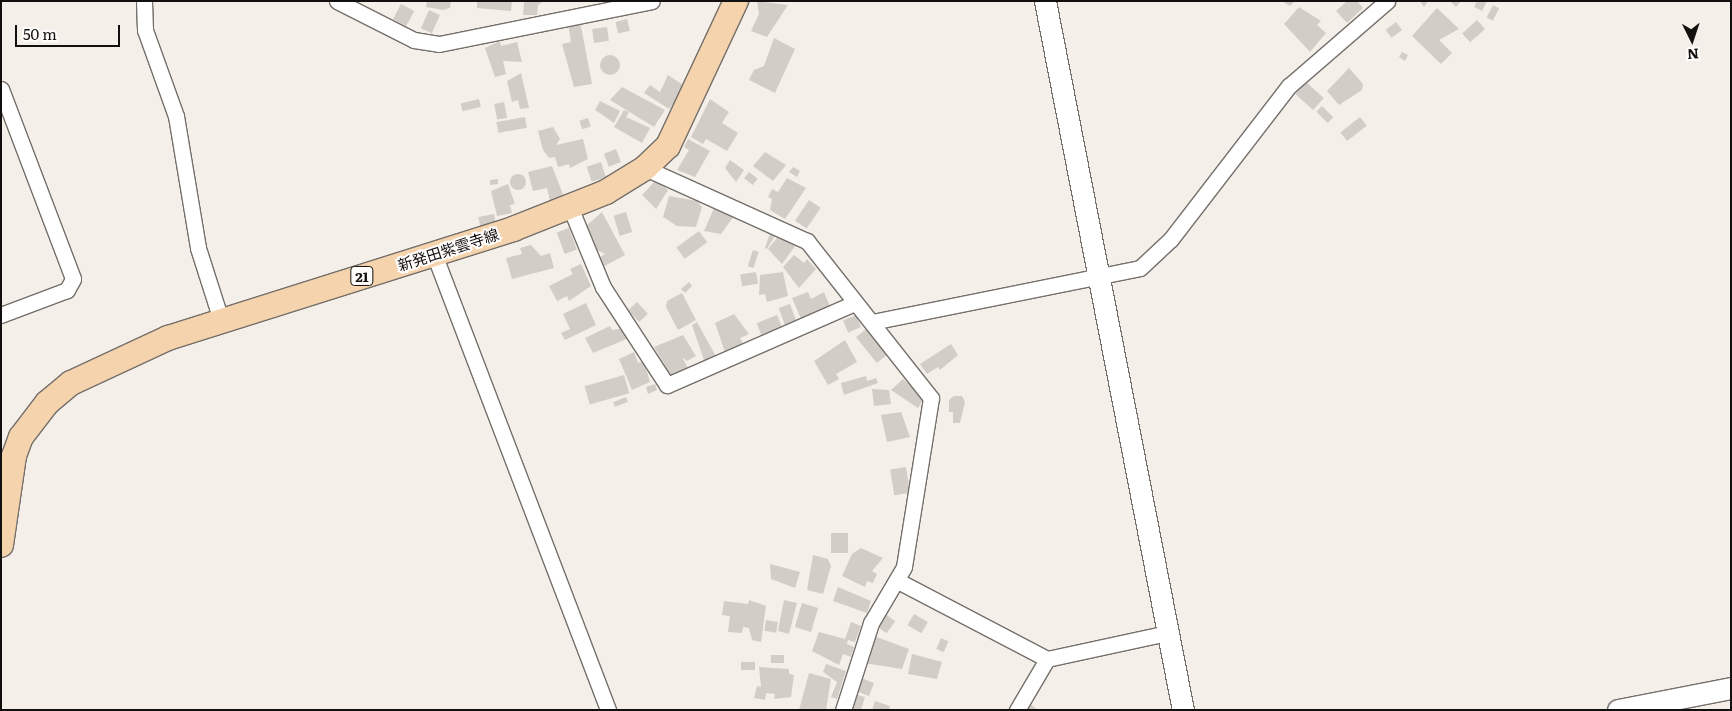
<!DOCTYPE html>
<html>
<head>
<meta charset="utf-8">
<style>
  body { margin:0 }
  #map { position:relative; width:1732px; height:711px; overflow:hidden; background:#f5efe9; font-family:Literata,"Noto Sans JP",serif }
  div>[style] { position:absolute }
  .building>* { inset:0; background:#d3cdc7; transform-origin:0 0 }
  .round { border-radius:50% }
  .roads { filter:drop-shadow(1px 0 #746f6a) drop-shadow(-1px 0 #746f6a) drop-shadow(0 1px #746f6a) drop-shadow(0 -1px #746f6a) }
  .street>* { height:15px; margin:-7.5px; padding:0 7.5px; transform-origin:7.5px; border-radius:7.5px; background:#fff }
  .secondary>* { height:21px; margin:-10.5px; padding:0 10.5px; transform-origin:10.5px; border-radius:10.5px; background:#fff }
  .primary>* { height:24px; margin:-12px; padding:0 12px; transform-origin:12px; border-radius:12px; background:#f5d3ad }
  span { translate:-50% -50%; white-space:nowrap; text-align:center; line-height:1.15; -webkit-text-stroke:4px #fefdfc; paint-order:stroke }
  .shield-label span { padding:1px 4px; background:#fefdfc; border:1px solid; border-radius:4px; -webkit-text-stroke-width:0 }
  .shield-label { font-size:14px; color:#12100e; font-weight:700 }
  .street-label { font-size:15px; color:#12100e }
  .frame { position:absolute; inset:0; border:2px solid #12100e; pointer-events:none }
  .north { position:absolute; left:1667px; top:15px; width:50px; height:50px; -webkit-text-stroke:4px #fefdfc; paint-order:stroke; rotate:176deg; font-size:14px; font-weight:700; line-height:20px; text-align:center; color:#12100e }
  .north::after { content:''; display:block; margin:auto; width:18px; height:22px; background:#12100e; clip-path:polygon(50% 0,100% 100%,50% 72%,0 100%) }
  .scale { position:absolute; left:15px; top:25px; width:105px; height:22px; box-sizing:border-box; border:2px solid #12100e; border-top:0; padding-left:6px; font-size:15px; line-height:18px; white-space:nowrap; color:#12100e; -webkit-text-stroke:4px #fefdfc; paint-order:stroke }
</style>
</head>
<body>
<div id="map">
  <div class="building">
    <i style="clip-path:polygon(427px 1px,451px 1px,450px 8px,443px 10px,426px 7px)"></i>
    <i style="clip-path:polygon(477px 1px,512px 1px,511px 11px,477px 8px)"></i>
    <i style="clip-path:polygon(544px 1px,538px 5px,537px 15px,523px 15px,524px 2px)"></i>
    <i style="clip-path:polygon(757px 1px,788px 5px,767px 37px,751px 31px,759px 14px)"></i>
    <i style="clip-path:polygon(1282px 1px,1295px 1px,1290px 6px)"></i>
    <i style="clip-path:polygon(1347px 1px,1357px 1px,1363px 8px,1347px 23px,1336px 11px)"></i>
    <i style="clip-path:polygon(1420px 1px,1428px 1px,1424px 7px)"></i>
    <i style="clip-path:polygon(1450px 1px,1461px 1px,1456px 7px)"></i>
    <i style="clip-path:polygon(1477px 1px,1487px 1px,1482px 11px,1474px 7px)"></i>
    <i style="left:401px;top:4px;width:15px;height:17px;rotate:28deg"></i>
    <i style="left:1493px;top:5px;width:7px;height:14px;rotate:27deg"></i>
    <i style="clip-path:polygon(1299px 7px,1321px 21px,1317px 25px,1326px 33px,1310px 52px,1284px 24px)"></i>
    <i style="clip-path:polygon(1437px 8px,1459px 29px,1439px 40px,1452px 53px,1441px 64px,1412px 36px)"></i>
    <i style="left:429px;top:10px;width:12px;height:20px;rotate:24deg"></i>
    <i style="left:627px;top:19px;width:12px;height:12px;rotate:76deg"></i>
    <i style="left:1477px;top:20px;width:12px;height:20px;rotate:48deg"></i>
    <i style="clip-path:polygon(580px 21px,592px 84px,574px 87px,562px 44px,571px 42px,568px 23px)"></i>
    <i style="left:1396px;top:22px;width:10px;height:13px;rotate:53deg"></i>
    <i style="left:607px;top:27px;width:14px;height:15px;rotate:82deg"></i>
    <i style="clip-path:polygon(774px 38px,795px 49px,775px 93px,749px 80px,754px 70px,764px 66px)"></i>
    <i style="clip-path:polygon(500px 41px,501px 46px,517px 42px,522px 62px,503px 61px,506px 74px,495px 77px,485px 48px)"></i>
    <i style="clip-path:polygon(1402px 52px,1408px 55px,1405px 61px,1399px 57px)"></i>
    <i class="round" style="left:600px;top:55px;width:20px;height:20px"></i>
    <i style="clip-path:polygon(1349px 68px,1363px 84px,1362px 90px,1339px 105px,1327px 91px)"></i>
    <i style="clip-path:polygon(521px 73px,529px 108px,520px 109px,518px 100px,512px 102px,507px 81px)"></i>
    <i style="clip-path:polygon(668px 75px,686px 87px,669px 109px,644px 93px,650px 85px,660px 92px)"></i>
    <i style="left:1306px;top:82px;width:24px;height:16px;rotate:42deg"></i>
    <i style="clip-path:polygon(622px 87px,665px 110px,654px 127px,610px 100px)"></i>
    <i style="left:479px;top:99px;width:8px;height:19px;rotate:76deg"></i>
    <i style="clip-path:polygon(710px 99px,729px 112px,722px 123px,738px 133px,727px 151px,706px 139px,703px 144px,691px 137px)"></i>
    <i style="clip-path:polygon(600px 101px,620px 111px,614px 123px,595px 110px)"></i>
    <i style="left:504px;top:102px;width:16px;height:10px;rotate:79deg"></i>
    <i style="left:1322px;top:106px;width:16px;height:8px;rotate:45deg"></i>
    <i style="clip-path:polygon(624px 110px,629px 112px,626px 117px,650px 128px,642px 143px,614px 127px)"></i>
    <i style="left:525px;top:117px;width:11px;height:29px;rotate:80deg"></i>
    <i style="left:1360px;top:117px;width:11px;height:25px;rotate:52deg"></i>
    <i style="left:588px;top:118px;width:9px;height:9px;rotate:72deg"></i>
    <i style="clip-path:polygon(553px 127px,560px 139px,556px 145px,583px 139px,588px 159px,570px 168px,569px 164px,558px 167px,555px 157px,549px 158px,543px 150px,538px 131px)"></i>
    <i style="clip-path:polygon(688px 139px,710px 151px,695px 177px,677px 170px,689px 150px,684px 147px)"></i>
    <i style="left:616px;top:149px;width:14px;height:13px;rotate:69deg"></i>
    <i style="clip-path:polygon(765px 152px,786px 165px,773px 181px,753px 166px)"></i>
    <i style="clip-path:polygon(730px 160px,744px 170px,736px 182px,725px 168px)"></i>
    <i style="left:601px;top:162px;width:16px;height:15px;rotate:72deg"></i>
    <i style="clip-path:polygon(552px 166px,564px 197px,550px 201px,547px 188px,533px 191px,528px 172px)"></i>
    <i style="clip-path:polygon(793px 167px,800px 171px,797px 177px,789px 172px)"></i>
    <i style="left:749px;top:172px;width:11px;height:8px;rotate:38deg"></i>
    <i class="round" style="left:510px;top:174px;width:16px;height:16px"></i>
    <i style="clip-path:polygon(787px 178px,806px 188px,785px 219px,770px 210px,772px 199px,768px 197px,772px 189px,778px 192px)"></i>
    <i style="clip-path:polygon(498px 179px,498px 184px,490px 185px,490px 180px)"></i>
    <i style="clip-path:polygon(656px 180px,668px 190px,656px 209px,642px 195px)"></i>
    <i style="clip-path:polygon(508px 184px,515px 204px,510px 205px,512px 213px,497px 216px,491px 191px)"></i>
    <i style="clip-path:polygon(669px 196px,697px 201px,702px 207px,696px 227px,677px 226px,663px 217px)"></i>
    <i style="left:809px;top:200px;width:14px;height:25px;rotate:34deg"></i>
    <i style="clip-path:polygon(714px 208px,734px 216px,721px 234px,704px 231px)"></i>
    <i style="clip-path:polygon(602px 212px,625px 255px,601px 268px,597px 259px,605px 254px,595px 249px,585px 227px)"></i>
    <i style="left:626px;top:212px;width:21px;height:13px;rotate:73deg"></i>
    <i style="left:494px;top:214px;width:10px;height:16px;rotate:79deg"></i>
    <i style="left:569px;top:228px;width:23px;height:13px;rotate:70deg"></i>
    <i style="left:699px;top:231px;width:14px;height:28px;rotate:54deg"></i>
    <i style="clip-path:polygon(770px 233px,776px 234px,767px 249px,765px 248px)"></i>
    <i style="clip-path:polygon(780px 234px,796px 245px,782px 264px,768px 249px)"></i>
    <i style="clip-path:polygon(531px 245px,541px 256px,550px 253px,554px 268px,512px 279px,506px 258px,522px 254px,520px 248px)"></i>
    <i style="left:753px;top:250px;width:6px;height:17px;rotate:18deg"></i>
    <i style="clip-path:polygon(794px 255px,804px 263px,807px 259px,816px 269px,799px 288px,783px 267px)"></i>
    <i style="clip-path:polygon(581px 264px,591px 286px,569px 301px,567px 296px,557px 301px,549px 286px,573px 274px,570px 269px)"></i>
    <i style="left:756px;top:272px;width:12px;height:16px;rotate:81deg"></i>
    <i style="clip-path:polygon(783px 272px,788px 296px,767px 302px,765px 294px,759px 295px,760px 275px)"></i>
    <i style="clip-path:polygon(689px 282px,692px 286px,685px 293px,681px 289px)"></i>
    <i style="clip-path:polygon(808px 292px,811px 299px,824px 292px,831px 309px,802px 321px,792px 298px)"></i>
    <i style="clip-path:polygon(682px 293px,696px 320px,678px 330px,666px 307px,667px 301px)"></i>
    <i style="left:637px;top:302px;width:16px;height:12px;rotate:47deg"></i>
    <i style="clip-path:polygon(586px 303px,596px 325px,565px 340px,561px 333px,570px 329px,563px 314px)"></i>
    <i style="left:790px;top:304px;width:23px;height:12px;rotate:70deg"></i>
    <i style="clip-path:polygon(734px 314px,749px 334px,740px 338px,744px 346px,726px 355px,715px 323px)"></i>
    <i style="left:777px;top:315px;width:18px;height:22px;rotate:68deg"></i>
    <i style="left:856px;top:315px;width:13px;height:14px;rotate:67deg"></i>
    <i style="clip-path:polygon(697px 322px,718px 360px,706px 366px,692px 325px)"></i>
    <i style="clip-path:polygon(610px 326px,612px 330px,623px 328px,629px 338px,593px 353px,585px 338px)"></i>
    <i style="left:870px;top:326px;width:33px;height:18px;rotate:51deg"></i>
    <i style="clip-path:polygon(683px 335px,696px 356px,687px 361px,682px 357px,689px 370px,673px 379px,654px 347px)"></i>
    <i style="clip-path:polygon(845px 340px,857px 362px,836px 374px,839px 379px,828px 385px,814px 361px)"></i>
    <i style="clip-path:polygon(951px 344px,958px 355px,940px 370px,938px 367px,927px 374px,920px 364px)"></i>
    <i style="clip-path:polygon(634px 352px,638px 363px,644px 361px,650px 382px,632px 390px,619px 359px)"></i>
    <i style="left:624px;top:375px;width:19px;height:41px;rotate:74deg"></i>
    <i style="clip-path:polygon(866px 376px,867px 381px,876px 378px,878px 383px,844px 395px,841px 383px)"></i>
    <i style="clip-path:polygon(903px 379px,924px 398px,918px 408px,891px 390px)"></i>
    <i style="clip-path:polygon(655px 384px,657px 390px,648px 394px,646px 387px)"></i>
    <i style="clip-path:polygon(872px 389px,889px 390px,891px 404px,874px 406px)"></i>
    <i style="clip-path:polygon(954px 396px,962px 396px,965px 402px,960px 423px,953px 423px,953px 412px,949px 412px,949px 400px)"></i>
    <i style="left:626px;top:397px;width:5px;height:14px;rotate:68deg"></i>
    <i style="clip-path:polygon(901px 412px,910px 437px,887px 442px,881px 415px)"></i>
    <i style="left:906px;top:467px;width:26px;height:16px;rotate:81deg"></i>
    <i style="left:831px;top:533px;width:17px;height:20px"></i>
    <i style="clip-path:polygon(861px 548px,883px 558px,872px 571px,877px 574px,873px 583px,867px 581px,865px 587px,842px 576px,852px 554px)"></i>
    <i style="clip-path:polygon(813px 555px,828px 559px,831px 566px,823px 594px,807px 590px)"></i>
    <i style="clip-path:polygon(770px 564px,800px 572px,795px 588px,771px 579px)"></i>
    <i style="clip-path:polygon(838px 587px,871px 601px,867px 613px,833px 601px)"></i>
    <i style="clip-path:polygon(749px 600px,766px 606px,761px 642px,752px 640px,749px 628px,743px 627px,742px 633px,728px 632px,730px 616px,722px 615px,724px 601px,748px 604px)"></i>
    <i style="clip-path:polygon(784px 600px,797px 603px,789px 634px,778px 631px)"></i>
    <i style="left:802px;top:603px;width:17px;height:25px;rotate:17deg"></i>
    <i style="left:884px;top:613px;width:14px;height:15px;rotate:36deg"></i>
    <i style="left:914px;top:614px;width:16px;height:13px;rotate:30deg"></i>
    <i style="left:766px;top:620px;width:12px;height:11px;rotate:9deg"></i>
    <i style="clip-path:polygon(851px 622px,861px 626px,855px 642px,848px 640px,847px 644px,854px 647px,851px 657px,843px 654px,839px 665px,812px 651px,819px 632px,845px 639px)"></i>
    <i style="clip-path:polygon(874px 636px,909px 649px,902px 669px,864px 663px)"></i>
    <i style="left:941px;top:638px;width:8px;height:12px;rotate:23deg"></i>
    <i style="clip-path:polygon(912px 654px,942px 662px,937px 679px,908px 674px)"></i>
    <i style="left:771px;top:655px;width:13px;height:8px"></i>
    <i style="left:741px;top:662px;width:14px;height:8px"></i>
    <i style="clip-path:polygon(826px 664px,846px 671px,837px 699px,831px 697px,837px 682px,823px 672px)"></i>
    <i style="clip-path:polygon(759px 667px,789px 669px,789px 674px,794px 675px,791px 697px,774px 699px,775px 694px,766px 693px,765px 700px,754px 698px,757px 686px,761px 687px)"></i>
    <i style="clip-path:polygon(809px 673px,831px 679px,826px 710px,799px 710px)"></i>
    <i style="left:861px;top:678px;width:14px;height:14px;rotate:21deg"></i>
    <i style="clip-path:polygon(854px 694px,865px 697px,861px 710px,849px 710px)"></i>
    <i style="clip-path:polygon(875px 701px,890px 706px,889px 710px,872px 710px)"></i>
    <i style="clip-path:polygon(1030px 704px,1038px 710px,1026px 710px)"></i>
  </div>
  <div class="roads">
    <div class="street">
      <i style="left:144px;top:1px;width:29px;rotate:88deg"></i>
      <i style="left:145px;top:30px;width:91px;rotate:70.2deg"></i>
      <i style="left:176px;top:116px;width:134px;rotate:80.5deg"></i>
      <i style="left:198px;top:248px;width:76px;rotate:72.3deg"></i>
      <i style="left:337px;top:1px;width:86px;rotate:26.9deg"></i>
      <i style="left:414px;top:40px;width:25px;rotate:9deg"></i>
      <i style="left:439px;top:44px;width:217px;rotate:-11.4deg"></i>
      <i style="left:1px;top:89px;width:203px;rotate:69.2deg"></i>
      <i style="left:73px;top:279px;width:13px;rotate:119deg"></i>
      <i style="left:67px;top:290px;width:71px;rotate:159.3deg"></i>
      <i style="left:645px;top:168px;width:178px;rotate:24.3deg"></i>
      <i style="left:807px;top:241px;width:200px;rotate:51.7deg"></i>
      <i style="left:931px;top:398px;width:171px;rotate:99.1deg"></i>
      <i style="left:904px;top:567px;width:65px;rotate:120.5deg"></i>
      <i style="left:871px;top:623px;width:91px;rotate:107.8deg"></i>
      <i style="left:570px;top:207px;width:87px;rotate:67.6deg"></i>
      <i style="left:603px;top:287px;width:117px;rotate:56.9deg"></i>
      <i style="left:667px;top:385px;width:205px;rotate:-23.6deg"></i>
      <i style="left:434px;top:254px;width:488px;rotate:69.1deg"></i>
      <i style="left:872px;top:322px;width:273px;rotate:-11.4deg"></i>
      <i style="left:1140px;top:268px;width:42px;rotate:-43.1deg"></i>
      <i style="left:1171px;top:239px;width:193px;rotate:-52.4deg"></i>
      <i style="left:1289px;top:86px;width:130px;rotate:-40.9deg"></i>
      <i style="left:898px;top:581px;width:168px;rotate:27.6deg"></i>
      <i style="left:1047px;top:659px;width:123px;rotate:-12.2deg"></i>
      <i style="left:1017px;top:710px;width:59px;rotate:-59.5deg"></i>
    </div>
    <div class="secondary">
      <i style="left:1045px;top:1px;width:722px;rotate:78.99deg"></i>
      <i style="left:1618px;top:710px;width:115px;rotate:-11deg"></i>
    </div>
    <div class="primary">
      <i style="left:1px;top:545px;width:90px;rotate:-81.7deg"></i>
      <i style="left:14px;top:456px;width:20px;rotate:-70deg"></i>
      <i style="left:21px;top:437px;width:43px;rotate:-52.6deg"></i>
      <i style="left:47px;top:403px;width:31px;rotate:-40deg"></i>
      <i style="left:71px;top:383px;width:107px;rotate:-24.9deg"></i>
      <i style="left:168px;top:338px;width:362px;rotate:-17.5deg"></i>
      <i style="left:513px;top:229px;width:100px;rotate:-21.7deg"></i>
      <i style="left:606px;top:192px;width:46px;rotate:-31.6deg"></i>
      <i style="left:645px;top:168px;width:32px;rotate:-44deg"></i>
      <i style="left:668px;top:146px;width:160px;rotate:-64.9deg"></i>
    </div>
  </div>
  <div class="shield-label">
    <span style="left:362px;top:276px">21</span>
  </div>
  <div class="street-label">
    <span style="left:448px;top:249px;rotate:-18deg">新発田紫雲寺線</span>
  </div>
  <div class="frame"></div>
  <div class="north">N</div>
  <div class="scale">50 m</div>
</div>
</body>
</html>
